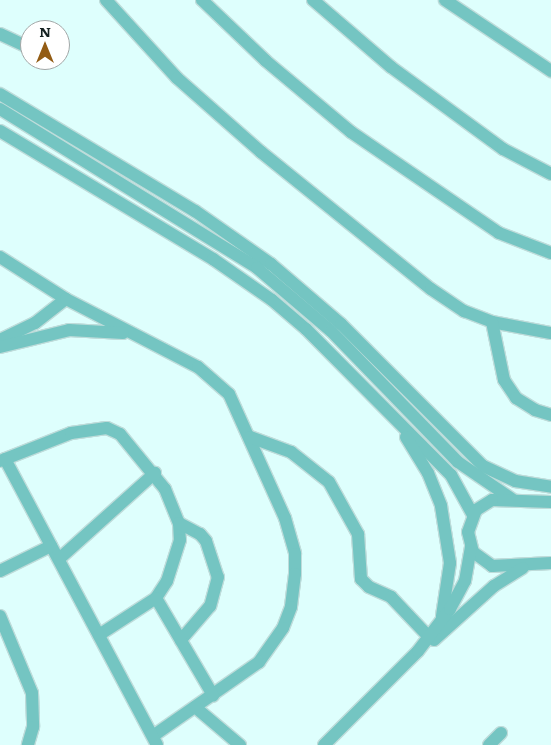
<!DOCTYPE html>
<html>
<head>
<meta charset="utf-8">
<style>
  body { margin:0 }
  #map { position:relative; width:551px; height:745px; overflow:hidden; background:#defffd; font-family:Literata,serif }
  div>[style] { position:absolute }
  .roads { filter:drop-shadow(1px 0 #bedcda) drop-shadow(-1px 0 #bedcda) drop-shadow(0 1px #bedcda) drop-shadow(0 -1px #bedcda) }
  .minor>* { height:12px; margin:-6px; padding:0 6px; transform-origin:6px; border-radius:6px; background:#74c5c2 }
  span { translate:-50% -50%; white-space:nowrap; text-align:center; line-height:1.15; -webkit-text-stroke:4px #fff; paint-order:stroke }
  .north { position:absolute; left:20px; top:20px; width:50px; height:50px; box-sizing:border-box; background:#fff; border:1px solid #a2a7a7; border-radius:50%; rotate:0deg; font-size:14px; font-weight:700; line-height:20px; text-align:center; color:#162222 }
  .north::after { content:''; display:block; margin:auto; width:18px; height:22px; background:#935c14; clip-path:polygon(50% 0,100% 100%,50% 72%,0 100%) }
</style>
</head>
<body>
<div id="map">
  <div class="roads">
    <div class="minor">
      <i style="left:106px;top:0;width:105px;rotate:47.7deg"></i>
      <i style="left:177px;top:78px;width:112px;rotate:41.4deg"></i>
      <i style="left:261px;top:152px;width:218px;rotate:38.9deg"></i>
      <i style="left:431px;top:289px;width:40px;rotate:34deg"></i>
      <i style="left:464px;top:311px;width:30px;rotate:21deg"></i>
      <i style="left:492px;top:322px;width:60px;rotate:10.6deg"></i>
      <i style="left:202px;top:0;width:88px;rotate:43.6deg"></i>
      <i style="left:266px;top:61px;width:111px;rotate:39.9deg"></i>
      <i style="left:351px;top:132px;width:179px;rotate:34.3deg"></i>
      <i style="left:499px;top:233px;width:56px;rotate:21deg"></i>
      <i style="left:313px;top:0;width:103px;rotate:40.7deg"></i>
      <i style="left:391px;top:67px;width:139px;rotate:36.2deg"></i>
      <i style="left:503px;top:149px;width:54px;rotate:27.5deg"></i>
      <i style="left:445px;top:0;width:128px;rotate:33.8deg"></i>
      <i style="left:0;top:34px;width:33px;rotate:25deg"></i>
      <i style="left:0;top:94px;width:227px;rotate:31deg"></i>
      <i style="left:195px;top:211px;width:93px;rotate:34.9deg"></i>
      <i style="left:271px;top:264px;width:92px;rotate:40.6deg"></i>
      <i style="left:341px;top:324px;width:201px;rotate:45deg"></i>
      <i style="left:483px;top:466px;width:35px;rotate:25deg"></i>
      <i style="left:515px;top:481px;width:36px;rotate:9deg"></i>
      <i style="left:0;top:109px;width:302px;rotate:31.7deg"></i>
      <i style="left:257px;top:268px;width:97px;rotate:40.4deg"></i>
      <i style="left:331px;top:331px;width:182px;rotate:45.9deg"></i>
      <i style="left:458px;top:462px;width:65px;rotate:34.4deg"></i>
      <i style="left:0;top:131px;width:249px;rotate:31deg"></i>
      <i style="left:213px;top:259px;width:72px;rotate:34.8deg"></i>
      <i style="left:272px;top:300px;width:45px;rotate:40.5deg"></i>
      <i style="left:306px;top:329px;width:206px;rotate:45.2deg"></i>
      <i style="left:451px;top:475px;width:46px;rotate:61.2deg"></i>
      <i style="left:0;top:257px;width:78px;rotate:32.5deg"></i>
      <i style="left:492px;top:322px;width:59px;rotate:78.3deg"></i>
      <i style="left:504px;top:380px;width:22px;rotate:56deg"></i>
      <i style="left:516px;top:398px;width:22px;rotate:32deg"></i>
      <i style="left:535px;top:410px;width:17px;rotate:17deg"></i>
      <i style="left:0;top:340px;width:39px;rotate:-26deg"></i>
      <i style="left:35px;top:323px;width:39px;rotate:-38deg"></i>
      <i style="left:66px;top:299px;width:148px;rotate:27.3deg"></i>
      <i style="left:198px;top:367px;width:41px;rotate:41.1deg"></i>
      <i style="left:229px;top:394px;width:136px;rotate:65.7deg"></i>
      <i style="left:285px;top:518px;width:37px;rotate:74deg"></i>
      <i style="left:295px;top:554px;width:20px;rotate:90deg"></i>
      <i style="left:295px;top:574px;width:33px;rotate:97deg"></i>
      <i style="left:291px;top:607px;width:22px;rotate:111deg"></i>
      <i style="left:283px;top:628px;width:42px;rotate:125.2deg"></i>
      <i style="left:259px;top:662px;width:129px;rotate:145.1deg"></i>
      <i style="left:0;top:347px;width:71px;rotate:-13.8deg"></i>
      <i style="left:69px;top:330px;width:54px;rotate:3.2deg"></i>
      <i style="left:250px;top:437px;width:44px;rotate:20.1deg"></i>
      <i style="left:291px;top:452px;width:48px;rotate:38.3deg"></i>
      <i style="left:329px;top:482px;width:60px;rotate:60.9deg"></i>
      <i style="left:358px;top:534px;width:45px;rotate:86.2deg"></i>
      <i style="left:361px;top:579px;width:11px;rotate:45deg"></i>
      <i style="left:369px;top:587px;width:24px;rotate:24deg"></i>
      <i style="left:391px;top:597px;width:54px;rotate:46.5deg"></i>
      <i style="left:406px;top:437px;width:42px;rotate:58.6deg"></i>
      <i style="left:428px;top:473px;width:35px;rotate:68deg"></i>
      <i style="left:441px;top:506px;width:58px;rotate:81deg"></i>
      <i style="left:450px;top:563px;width:54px;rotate:98.6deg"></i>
      <i style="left:5px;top:459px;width:324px;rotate:62deg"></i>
      <i style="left:0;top:461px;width:76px;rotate:-21.5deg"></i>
      <i style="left:71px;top:433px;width:36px;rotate:-8deg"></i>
      <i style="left:107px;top:428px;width:14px;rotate:25deg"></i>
      <i style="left:120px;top:434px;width:71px;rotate:50.7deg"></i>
      <i style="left:165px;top:489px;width:37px;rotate:68deg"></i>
      <i style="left:179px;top:523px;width:17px;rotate:87deg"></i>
      <i style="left:180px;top:540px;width:43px;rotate:107.6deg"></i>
      <i style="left:167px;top:581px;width:20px;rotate:123deg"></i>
      <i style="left:156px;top:598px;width:68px;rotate:147deg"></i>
      <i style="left:551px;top:502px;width:59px;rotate:-178.1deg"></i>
      <i style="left:492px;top:500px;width:19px;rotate:148deg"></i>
      <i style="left:476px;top:510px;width:23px;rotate:110deg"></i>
      <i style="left:468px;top:532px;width:21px;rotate:76deg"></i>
      <i style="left:473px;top:552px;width:24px;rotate:36deg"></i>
      <i style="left:492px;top:566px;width:59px;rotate:-2.9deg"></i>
      <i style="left:179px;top:523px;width:24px;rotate:28deg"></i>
      <i style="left:200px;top:534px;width:9px;rotate:49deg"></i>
      <i style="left:206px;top:541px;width:38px;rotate:72deg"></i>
      <i style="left:218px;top:577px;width:30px;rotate:105deg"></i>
      <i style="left:210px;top:606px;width:45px;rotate:130.5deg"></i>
      <i style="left:59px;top:559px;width:129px;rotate:-41.9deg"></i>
      <i style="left:0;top:571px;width:57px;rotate:-26.1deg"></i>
      <i style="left:156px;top:598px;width:113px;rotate:59.6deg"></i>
      <i style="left:0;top:616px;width:83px;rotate:67.4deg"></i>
      <i style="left:32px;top:693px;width:34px;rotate:88deg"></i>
      <i style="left:33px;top:727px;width:19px;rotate:106deg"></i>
      <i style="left:434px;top:640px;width:81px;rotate:-42deg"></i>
      <i style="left:494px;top:586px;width:34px;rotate:-32deg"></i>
      <i style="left:195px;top:707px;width:59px;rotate:40.2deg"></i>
      <i style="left:324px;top:745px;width:133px;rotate:-45deg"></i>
      <i style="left:418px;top:651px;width:53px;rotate:-52.7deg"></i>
      <i style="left:450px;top:609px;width:32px;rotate:-62deg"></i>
      <i style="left:465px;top:581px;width:35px;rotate:-80deg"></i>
      <i style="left:489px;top:745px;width:17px;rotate:-45deg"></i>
    </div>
  </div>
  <div class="north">N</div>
</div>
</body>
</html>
